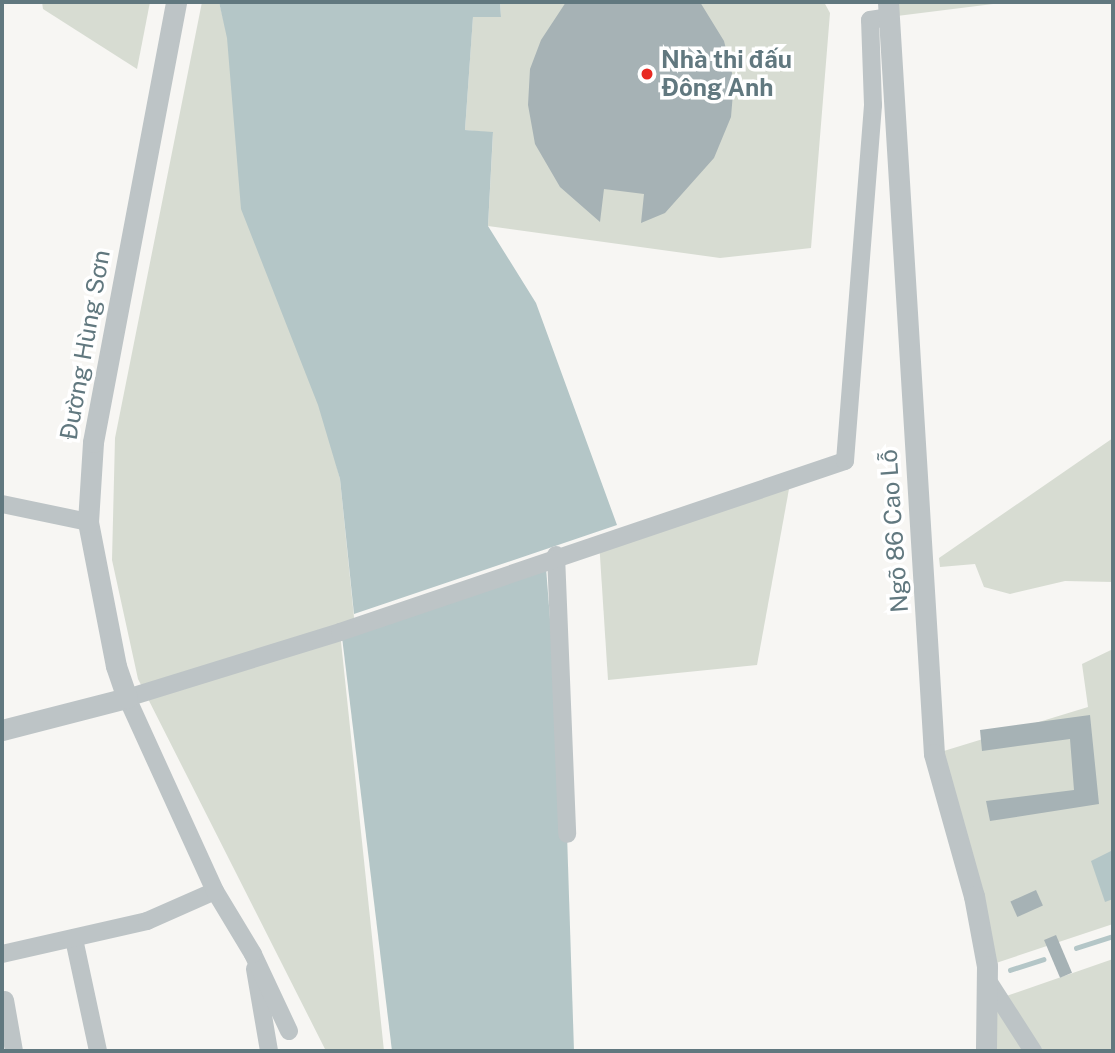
<!DOCTYPE html>
<html>
<head>
<meta charset="utf-8">
<style>
  body { margin:0 }
  #map { position:relative; width:1115px; height:1053px; overflow:hidden; background:#f7f6f3; font-family:"Public Sans",sans-serif }
  div>[style] { position:absolute }
  .green>* { inset:0; background:#d7dcd2 }
  .water>* { inset:0; background:#b4c6c7 }
  .stream>* { height:4.5px; margin:-2.25px; padding:0 2.25px; transform-origin:2.25px; border-radius:2.25px; background:#b4c6c7 }
  .building>* { inset:0; background:#a6b2b5; transform-origin:0 0 }
  .minor>* { height:18px; margin:-9px; padding:0 9px; transform-origin:9px; border-radius:9px; background:#bdc4c6 }
  .tertiary>* { height:21px; margin:-10.5px; padding:0 10.5px; transform-origin:10.5px; border-radius:10.5px; background:#bdc4c6 }
  .dots>* { width:19px; height:19px; translate:-50% -50%; box-sizing:border-box; border:4px solid #fff; border-radius:50% }
  span { translate:-50% -50%; white-space:nowrap; text-align:center; line-height:1.15; -webkit-text-stroke:7px #fff; paint-order:stroke }
  .poi-label { font-size:24px; color:#61787f; font-weight:700 }
  .left { translate:0 -50%; text-align:left }
  .street-label { font-size:24px; color:#61787f }
  .frame { position:absolute; inset:0; border:4px solid #61787f; pointer-events:none }
</style>
</head>
<body>
<div id="map">
  <div class="green">
    <i style="clip-path:polygon(42px 2px,150px 2px,137px 69px,43px 9px)"></i>
    <i style="clip-path:polygon(202px 2px,219px 2px,340px 479px,355px 627px,340px 632px,384px 1051px,326px 1051px,138px 679px,112px 560px,115px 438px)"></i>
    <i style="clip-path:polygon(500px 2px,824px 2px,830px 13px,811px 248px,720px 258px,488px 226px,493px 133px,465px 130px,473px 16px,501px 17px)"></i>
    <i style="clip-path:polygon(888px 2px,1009px 2px,889px 17px)"></i>
    <i style="clip-path:polygon(1113px 438px,1113px 582px,1065px 581px,1010px 594px,984px 587px,975px 564px,940px 567px,939px 558px)"></i>
    <i style="clip-path:polygon(791px 478px,757px 665px,608px 680px,599px 541px)"></i>
    <i style="clip-path:polygon(1113px 649px,1113px 924px,987px 966px,934px 754px,1088px 707px,1082px 664px)"></i>
    <i style="clip-path:polygon(1113px 959px,1113px 1051px,986px 1051px,989px 1002px)"></i>
  </div>
  <div class="water">
    <i style="clip-path:polygon(219px 2px,500px 2px,501px 17px,473px 17px,465px 130px,493px 132px,488px 226px,536px 303px,617px 525px,354px 614px,340px 479px,318px 405px,241px 209px,227px 38px)"></i>
    <i style="clip-path:polygon(546px 568px,567px 834px,574px 1051px,392px 1051px,342px 637px)"></i>
    <i style="clip-path:polygon(1113px 850px,1113px 899px,1105px 902px,1091px 861px)"></i>
  </div>
  <div class="stream">
    <i style="left:1076px;top:948px;width:39px;rotate:-18deg"></i>
    <i style="left:1010px;top:970px;width:35px;rotate:-18deg"></i>
  </div>
  <div class="building">
    <i style="clip-path:polygon(566px 2px,700px 2px,724px 41px,734px 81px,731px 117px,714px 158px,665px 213px,641px 223px,644px 194px,604px 189px,600px 222px,560px 187px,535px 144px,528px 105px,530px 69px,541px 40px)"></i>
    <i style="clip-path:polygon(1090px 715px,1099px 804px,990px 821px,986px 801px,1074px 790px,1070px 739px,982px 751px,980px 730px)"></i>
    <i style="left:1036px;top:890px;width:17px;height:28px;rotate:66deg"></i>
    <i style="left:1056px;top:935px;width:41px;height:13px;rotate:67deg"></i>
  </div>
  <div class="minor">
    <i style="left:2px;top:504px;width:88px;rotate:11.8deg"></i>
    <i style="left:556px;top:555px;width:279px;rotate:87.7deg"></i>
    <i style="left:74px;top:939px;width:115px;rotate:77.9deg"></i>
    <i style="left:2px;top:954px;width:149px;rotate:-12.8deg"></i>
    <i style="left:147px;top:921px;width:74px;rotate:-23.8deg"></i>
    <i style="left:255px;top:969px;width:83px;rotate:80.3deg"></i>
    <i style="left:990px;top:984px;width:80px;rotate:57.3deg"></i>
    <i style="left:5px;top:1000px;width:52px;rotate:80deg"></i>
    <i style="left:289px;top:1031px;width:85px;rotate:-115.1deg"></i>
    <i style="left:253px;top:954px;width:74px;rotate:-121.1deg"></i>
    <i style="left:215px;top:891px;width:212px;rotate:-114.5deg"></i>
    <i style="left:127px;top:698px;width:223px;rotate:-17.2deg"></i>
    <i style="left:340px;top:632px;width:533px;rotate:-18.71deg"></i>
    <i style="left:845px;top:461px;width:357px;rotate:-85.5deg"></i>
    <i style="left:873px;top:105px;width:85px;rotate:-92deg"></i>
    <i style="left:870px;top:20px;width:19px;rotate:-9deg"></i>
  </div>
  <div class="tertiary">
    <i style="left:888px;top:2px;width:753px;rotate:86.5deg"></i>
    <i style="left:934px;top:754px;width:148px;rotate:74.3deg"></i>
    <i style="left:974px;top:896px;width:71px;rotate:79.5deg"></i>
    <i style="left:987px;top:966px;width:85px;rotate:90.7deg"></i>
    <i style="left:2px;top:730px;width:129px;rotate:-14.4deg"></i>
    <i style="left:127px;top:698px;width:34px;rotate:-109deg"></i>
    <i style="left:116px;top:666px;width:147px;rotate:-101deg"></i>
    <i style="left:88px;top:522px;width:80px;rotate:-86.4deg"></i>
    <i style="left:93px;top:442px;width:448px;rotate:-79.3deg"></i>
  </div>
  <div class="dots">
    <i style="left:647px;top:74px;background:#e82922"></i>
  </div>
  <div class="poi-label">
    <span class="left" style="left:661px;top:74px">Nhà thi đấu<br>Đông Anh</span>
  </div>
  <div class="street-label">
    <span style="left:85px;top:345px;rotate:-80deg">Đường Hùng Sơn</span>
    <span style="left:894px;top:531px;rotate:-94deg">Ngõ 86 Cao Lỗ</span>
  </div>
  <div class="frame"></div>
</div>
</body>
</html>
